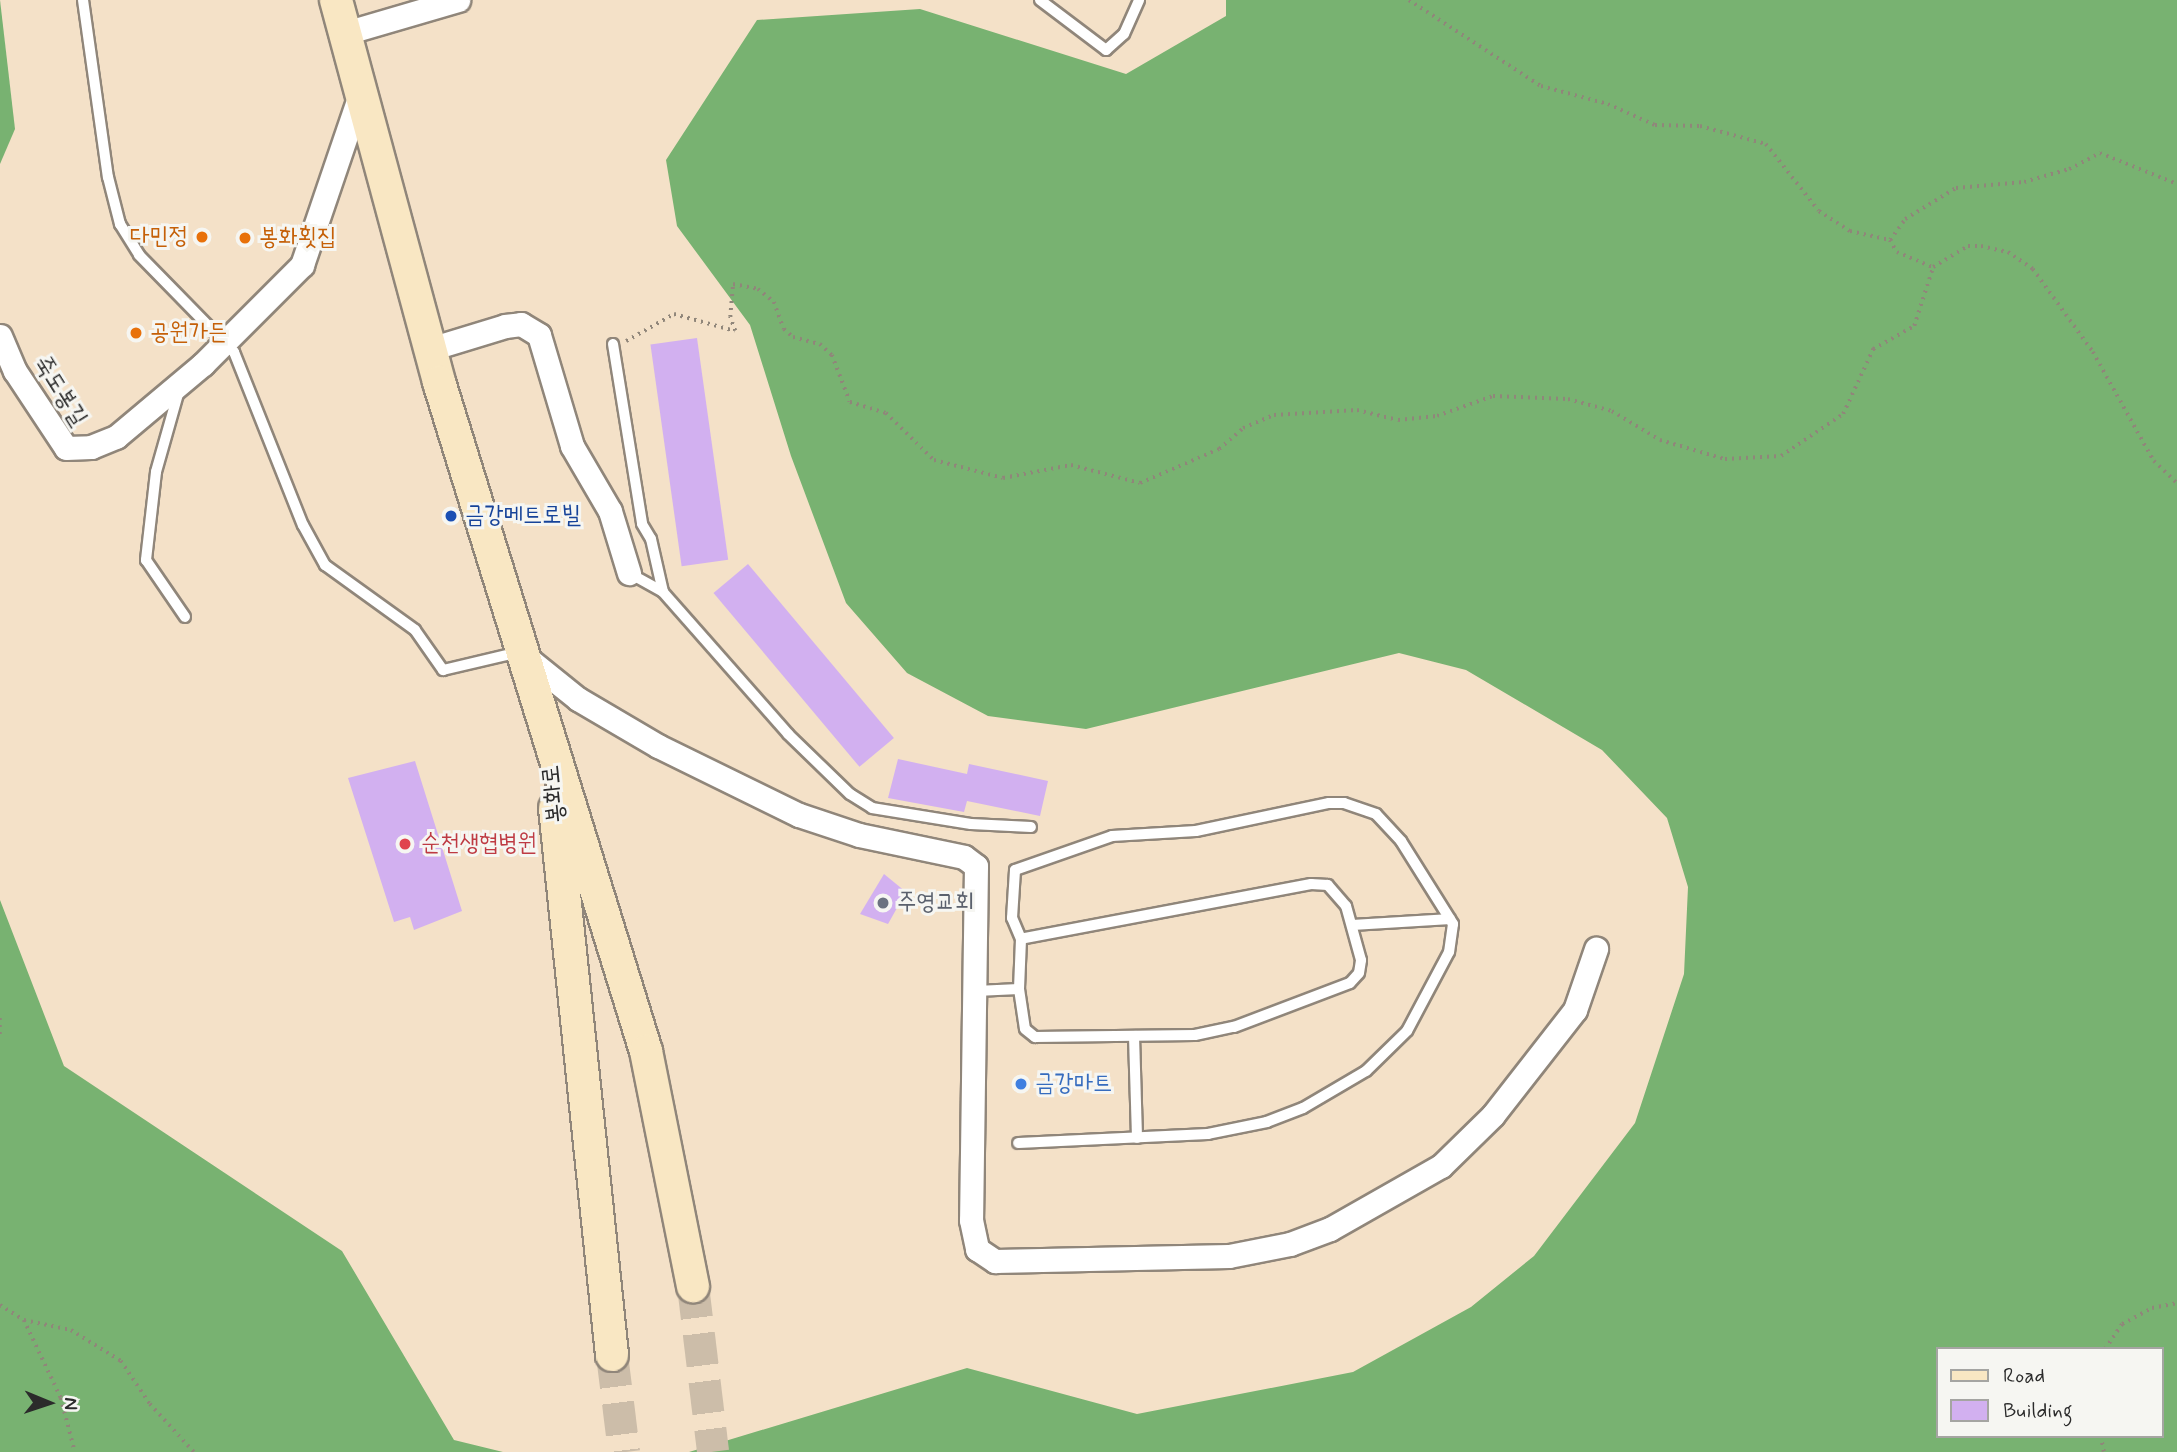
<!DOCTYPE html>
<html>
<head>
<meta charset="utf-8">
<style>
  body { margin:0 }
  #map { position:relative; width:2177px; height:1452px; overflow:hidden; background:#f4e1c8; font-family:Mynerve,"Poor Story",sans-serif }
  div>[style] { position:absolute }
  .forest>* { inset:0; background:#78b271 }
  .building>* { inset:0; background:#d2b0f0; transform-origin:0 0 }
  .secondary-tunnel>* { height:32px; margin-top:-16px; transform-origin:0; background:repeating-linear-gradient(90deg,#ccbda9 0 32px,transparent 0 48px) }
  .path>* { height:3.5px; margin-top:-1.75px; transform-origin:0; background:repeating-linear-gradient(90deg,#90867a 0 2px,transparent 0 7px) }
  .roads { filter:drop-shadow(2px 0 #90867a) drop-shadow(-2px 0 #90867a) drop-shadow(0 2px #90867a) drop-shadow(0 -2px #90867a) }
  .service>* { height:10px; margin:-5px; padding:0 5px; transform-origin:5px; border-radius:5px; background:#fff }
  .minor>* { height:23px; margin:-11.5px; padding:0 11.5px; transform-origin:11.5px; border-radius:11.5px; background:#fff }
  .secondary>* { height:32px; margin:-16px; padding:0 16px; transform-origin:16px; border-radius:16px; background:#f9e7c3 }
  .dots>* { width:19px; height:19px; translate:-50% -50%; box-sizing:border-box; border:4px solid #f6f6f2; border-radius:50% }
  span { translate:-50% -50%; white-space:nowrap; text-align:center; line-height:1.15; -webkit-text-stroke:6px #f6f6f2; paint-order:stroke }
  .food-label { font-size:24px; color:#c56008 }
  .right { translate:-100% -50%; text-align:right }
  .left { translate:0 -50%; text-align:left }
  .street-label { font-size:24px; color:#2b2b2b }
  .transit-label { font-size:24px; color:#164399 }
  .health-label { font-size:24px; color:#be3a42 }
  .worship-label { font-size:24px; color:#5b616d }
  .shop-label { font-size:24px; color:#366cbe }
  .legend { position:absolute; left:1936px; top:1347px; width:228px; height:91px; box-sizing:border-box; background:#f6f6f2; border:2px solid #a5a5a2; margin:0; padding:9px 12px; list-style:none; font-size:21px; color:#2b2b2b }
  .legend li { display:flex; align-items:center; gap:14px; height:35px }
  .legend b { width:35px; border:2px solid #a5a5a2 }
  .north { position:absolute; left:14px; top:1368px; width:70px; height:70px; -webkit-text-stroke:5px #f6f6f2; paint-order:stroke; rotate:92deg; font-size:19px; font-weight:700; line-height:28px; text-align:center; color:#2b2b2b }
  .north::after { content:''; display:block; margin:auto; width:24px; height:32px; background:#2b2b2b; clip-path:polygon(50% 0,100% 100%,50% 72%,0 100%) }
</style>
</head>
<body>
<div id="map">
  <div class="forest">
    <i style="clip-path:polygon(0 0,15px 129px,0 164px)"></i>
    <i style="clip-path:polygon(evenodd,1226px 0,2177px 0,2177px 1452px,689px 1452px,967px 1368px,1137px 1414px,1353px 1372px,1471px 1307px,1534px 1256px,1635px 1123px,1684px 974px,1688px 887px,1667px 818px,1602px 750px,1466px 670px,1399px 653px,1086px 729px,988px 716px,907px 673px,846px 603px,791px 456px,750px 325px,677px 226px,666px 160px,757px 20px,920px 9px,1126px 74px,1226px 16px,1226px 0,1937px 1349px,2161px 1349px,2161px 1436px,1937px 1436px,1937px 1349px)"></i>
    <i style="clip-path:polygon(0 900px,64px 1066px,342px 1251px,454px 1440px,503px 1452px,0 1452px)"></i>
  </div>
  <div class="building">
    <i style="left:697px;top:338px;width:224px;height:47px;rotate:82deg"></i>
    <i style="left:748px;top:564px;width:227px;height:45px;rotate:50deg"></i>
    <i style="clip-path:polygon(898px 759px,967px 774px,969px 764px,1048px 781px,1040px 816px,967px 801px,964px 812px,888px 798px)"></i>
    <i style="clip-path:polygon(415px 761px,462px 911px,414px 930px,410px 917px,394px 922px,348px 778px)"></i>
    <i style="clip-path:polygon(884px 874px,906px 892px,888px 924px,860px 914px)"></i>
  </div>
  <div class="secondary-tunnel">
    <i style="left:693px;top:1286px;width:167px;rotate:83.1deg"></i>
    <i style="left:612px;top:1355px;width:98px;rotate:82.9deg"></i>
  </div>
  <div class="path">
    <i style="left:1409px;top:0;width:158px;rotate:33.1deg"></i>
    <i style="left:1541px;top:86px;width:69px;rotate:15deg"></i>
    <i style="left:1608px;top:104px;width:51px;rotate:24.1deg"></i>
    <i style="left:1655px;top:125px;width:45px;rotate:1.3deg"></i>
    <i style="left:1700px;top:126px;width:68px;rotate:15.3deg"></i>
    <i style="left:1766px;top:144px;width:85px;rotate:51.7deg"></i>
    <i style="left:1819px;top:211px;width:37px;rotate:33deg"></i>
    <i style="left:1850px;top:231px;width:41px;rotate:12.7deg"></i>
    <i style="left:1890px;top:240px;width:26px;rotate:-54deg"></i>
    <i style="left:1905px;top:219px;width:60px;rotate:-31.3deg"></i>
    <i style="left:1956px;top:188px;width:68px;rotate:-5deg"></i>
    <i style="left:2024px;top:182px;width:47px;rotate:-16.1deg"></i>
    <i style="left:2069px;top:169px;width:35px;rotate:-27deg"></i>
    <i style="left:2100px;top:153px;width:83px;rotate:21.9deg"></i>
    <i style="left:1890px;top:240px;width:14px;rotate:60deg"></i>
    <i style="left:1897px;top:252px;width:39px;rotate:23deg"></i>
    <i style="left:626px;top:341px;width:55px;rotate:-29.4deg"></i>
    <i style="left:674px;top:314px;width:63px;rotate:15.6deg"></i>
    <i style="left:735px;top:331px;width:15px;rotate:-110deg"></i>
    <i style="left:730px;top:317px;width:33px;rotate:-85deg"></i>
    <i style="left:733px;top:284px;width:25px;rotate:11deg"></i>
    <i style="left:758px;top:289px;width:21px;rotate:39deg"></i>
    <i style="left:774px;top:302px;width:29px;rotate:70deg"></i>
    <i style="left:784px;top:329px;width:12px;rotate:42deg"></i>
    <i style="left:793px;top:337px;width:28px;rotate:15deg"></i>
    <i style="left:820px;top:344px;width:16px;rotate:43deg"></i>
    <i style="left:832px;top:355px;width:50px;rotate:69deg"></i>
    <i style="left:850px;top:402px;width:38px;rotate:17deg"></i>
    <i style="left:886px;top:413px;width:67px;rotate:44.4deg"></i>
    <i style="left:934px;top:460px;width:71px;rotate:14.6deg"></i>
    <i style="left:1003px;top:478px;width:69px;rotate:-10.8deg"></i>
    <i style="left:1071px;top:465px;width:71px;rotate:14.6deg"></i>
    <i style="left:1140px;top:483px;width:86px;rotate:-23.3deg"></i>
    <i style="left:1219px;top:449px;width:32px;rotate:-41deg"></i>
    <i style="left:1243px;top:428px;width:34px;rotate:-23deg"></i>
    <i style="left:1274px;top:415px;width:83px;rotate:-3.4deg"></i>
    <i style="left:1357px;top:410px;width:42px;rotate:13.7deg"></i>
    <i style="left:1398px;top:420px;width:39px;rotate:-6deg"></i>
    <i style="left:1437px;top:416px;width:59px;rotate:-19.7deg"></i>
    <i style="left:1493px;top:396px;width:75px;rotate:2.3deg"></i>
    <i style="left:1568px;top:399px;width:46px;rotate:15.3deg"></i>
    <i style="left:1612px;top:411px;width:56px;rotate:31.1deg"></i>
    <i style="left:1660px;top:440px;width:68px;rotate:16.3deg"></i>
    <i style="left:1725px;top:459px;width:56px;rotate:-3.1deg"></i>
    <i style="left:1781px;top:456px;width:75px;rotate:-34.1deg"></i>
    <i style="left:1843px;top:414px;width:72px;rotate:-65.2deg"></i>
    <i style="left:1873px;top:349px;width:47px;rotate:-29.3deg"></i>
    <i style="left:1914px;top:326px;width:62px;rotate:-72.1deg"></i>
    <i style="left:1933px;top:267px;width:41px;rotate:-31deg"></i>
    <i style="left:1968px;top:246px;width:13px"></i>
    <i style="left:1981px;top:246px;width:28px;rotate:13deg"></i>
    <i style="left:2008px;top:252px;width:30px;rotate:34deg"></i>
    <i style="left:2033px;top:269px;width:102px;rotate:54.1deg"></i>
    <i style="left:2093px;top:352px;width:125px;rotate:60.8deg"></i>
    <i style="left:2154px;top:461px;width:32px;rotate:44deg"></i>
    <i style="left:0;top:1018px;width:17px;rotate:90deg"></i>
    <i style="left:0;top:1305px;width:28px;rotate:32deg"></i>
    <i style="left:24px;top:1320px;width:48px;rotate:12deg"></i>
    <i style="left:71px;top:1330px;width:59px;rotate:31.8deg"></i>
    <i style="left:121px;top:1361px;width:52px;rotate:56deg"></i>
    <i style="left:150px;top:1404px;width:65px;rotate:47.5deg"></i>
    <i style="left:24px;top:1320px;width:86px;rotate:64.6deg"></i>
    <i style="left:61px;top:1398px;width:56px;rotate:75.5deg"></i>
    <i style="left:2105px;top:1349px;width:30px;rotate:-56deg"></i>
    <i style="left:2122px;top:1324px;width:34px;rotate:-28deg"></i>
    <i style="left:2152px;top:1308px;width:25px;rotate:-11deg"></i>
    <i style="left:2101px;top:1436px;width:16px;rotate:79deg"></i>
  </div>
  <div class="roads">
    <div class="service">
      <i style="left:83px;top:0;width:179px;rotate:82deg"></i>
      <i style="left:108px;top:177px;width:49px;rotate:75.7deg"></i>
      <i style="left:120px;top:224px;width:36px;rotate:58deg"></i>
      <i style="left:139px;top:255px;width:136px;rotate:45.6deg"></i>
      <i style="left:234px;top:352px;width:186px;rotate:68.3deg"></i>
      <i style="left:303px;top:525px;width:46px;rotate:61.2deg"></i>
      <i style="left:325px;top:565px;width:111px;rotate:35.8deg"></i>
      <i style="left:415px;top:630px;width:49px;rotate:55deg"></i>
      <i style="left:443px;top:670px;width:79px;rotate:-13.2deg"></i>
      <i style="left:1040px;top:0;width:83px;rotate:37.1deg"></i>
      <i style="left:1106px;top:50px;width:24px;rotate:-42deg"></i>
      <i style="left:1124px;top:34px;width:37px;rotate:-66deg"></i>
      <i style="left:613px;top:344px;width:182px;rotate:80.8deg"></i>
      <i style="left:642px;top:524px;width:17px;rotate:59deg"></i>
      <i style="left:651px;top:539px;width:54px;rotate:77.2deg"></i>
      <i style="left:180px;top:387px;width:88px;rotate:105.8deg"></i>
      <i style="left:156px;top:472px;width:89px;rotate:96.5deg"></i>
      <i style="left:146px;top:560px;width:69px;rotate:55.6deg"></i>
      <i style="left:629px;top:573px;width:39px;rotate:29deg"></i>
      <i style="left:663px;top:592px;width:189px;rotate:48.6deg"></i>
      <i style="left:788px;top:734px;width:86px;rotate:44.1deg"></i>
      <i style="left:850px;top:794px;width:26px;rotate:32deg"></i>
      <i style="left:872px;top:808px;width:100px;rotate:9.2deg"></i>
      <i style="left:971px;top:824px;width:60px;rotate:2.9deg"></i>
      <i style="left:1353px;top:925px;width:97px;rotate:-3.5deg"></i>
      <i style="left:1019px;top:989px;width:40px;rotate:81.5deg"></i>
      <i style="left:1025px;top:1029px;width:13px;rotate:39deg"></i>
      <i style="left:1035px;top:1037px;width:160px;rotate:-0.7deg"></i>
      <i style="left:1195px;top:1035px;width:40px;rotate:-12deg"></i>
      <i style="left:1234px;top:1027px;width:124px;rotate:-20.8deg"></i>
      <i style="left:1350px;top:983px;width:13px;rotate:-48deg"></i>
      <i style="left:1359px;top:973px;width:13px;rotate:-81deg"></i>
      <i style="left:1361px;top:960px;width:56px;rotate:-105.5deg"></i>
      <i style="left:1346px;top:906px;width:28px;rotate:-131deg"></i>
      <i style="left:1328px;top:885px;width:17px;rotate:-177deg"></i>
      <i style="left:1311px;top:884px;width:295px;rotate:169.3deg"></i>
      <i style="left:976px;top:991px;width:43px;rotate:-2.7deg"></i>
      <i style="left:1019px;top:989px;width:50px;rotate:-87.7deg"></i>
      <i style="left:1021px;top:939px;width:23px;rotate:-113deg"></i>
      <i style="left:1012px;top:918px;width:48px;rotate:-86.4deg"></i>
      <i style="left:1015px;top:870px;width:103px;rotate:-19.3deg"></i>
      <i style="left:1112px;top:836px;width:84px;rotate:-3.4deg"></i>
      <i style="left:1196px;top:831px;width:136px;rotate:-11.9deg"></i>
      <i style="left:1329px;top:803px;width:15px"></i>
      <i style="left:1344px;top:803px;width:34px;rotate:19deg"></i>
      <i style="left:1376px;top:814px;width:37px;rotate:47deg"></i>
      <i style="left:1401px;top:841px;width:98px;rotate:57.9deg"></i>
      <i style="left:1453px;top:924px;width:28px;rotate:98deg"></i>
      <i style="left:1449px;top:952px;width:89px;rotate:118deg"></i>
      <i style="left:1407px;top:1031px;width:57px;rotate:135.7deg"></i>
      <i style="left:1366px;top:1071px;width:73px;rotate:149.6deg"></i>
      <i style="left:1303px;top:1108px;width:39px;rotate:159deg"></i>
      <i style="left:1267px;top:1122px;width:60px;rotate:168.5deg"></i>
      <i style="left:1208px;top:1134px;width:190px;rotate:177.3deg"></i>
      <i style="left:1134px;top:1036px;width:102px;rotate:88.3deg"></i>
    </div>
    <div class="minor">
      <i style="left:345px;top:33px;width:118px;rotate:-16.3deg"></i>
      <i style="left:0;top:336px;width:38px;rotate:67deg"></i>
      <i style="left:15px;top:371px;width:92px;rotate:56.5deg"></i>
      <i style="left:66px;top:448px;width:25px;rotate:-2deg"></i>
      <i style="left:91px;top:447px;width:27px;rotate:-22deg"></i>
      <i style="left:116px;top:437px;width:114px;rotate:-40deg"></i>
      <i style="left:203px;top:364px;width:140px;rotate:-45deg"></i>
      <i style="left:302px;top:265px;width:183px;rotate:-71.2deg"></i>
      <i style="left:430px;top:349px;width:78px;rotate:-17deg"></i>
      <i style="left:505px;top:326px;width:16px;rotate:-7deg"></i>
      <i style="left:521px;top:324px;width:21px;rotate:31deg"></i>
      <i style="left:539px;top:335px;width:116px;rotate:73.4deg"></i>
      <i style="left:572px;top:446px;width:75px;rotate:59.7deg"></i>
      <i style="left:610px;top:511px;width:65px;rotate:73deg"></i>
      <i style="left:522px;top:654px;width:72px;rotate:38.8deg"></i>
      <i style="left:578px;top:699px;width:93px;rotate:30.4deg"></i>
      <i style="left:658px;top:746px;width:157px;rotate:26.1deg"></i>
      <i style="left:799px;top:815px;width:63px;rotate:18.4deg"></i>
      <i style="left:859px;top:835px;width:107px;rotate:11.8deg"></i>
      <i style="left:964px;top:857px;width:15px;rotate:37deg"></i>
      <i style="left:976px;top:866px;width:354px;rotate:90.8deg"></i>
      <i style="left:971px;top:1220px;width:30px;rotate:78deg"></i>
      <i style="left:977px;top:1249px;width:22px;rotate:34deg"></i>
      <i style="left:995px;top:1261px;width:234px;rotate:-1.2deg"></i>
      <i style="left:1229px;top:1256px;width:62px;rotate:-11.1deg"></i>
      <i style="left:1290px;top:1244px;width:43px;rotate:-20.6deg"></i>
      <i style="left:1330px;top:1229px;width:128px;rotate:-29.6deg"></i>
      <i style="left:1441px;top:1166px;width:73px;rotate:-44.4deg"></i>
      <i style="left:1493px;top:1115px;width:133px;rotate:-52deg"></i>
      <i style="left:1575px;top:1010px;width:65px;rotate:-71deg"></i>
    </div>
    <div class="secondary">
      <i style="left:336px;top:0;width:396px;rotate:74.9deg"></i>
      <i style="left:439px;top:382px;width:700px;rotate:72.81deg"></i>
      <i style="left:646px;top:1051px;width:240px;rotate:78.7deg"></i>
      <i style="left:555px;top:808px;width:550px;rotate:84.05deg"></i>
    </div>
  </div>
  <div class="dots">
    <i style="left:202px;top:237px;background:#e8710a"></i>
    <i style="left:245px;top:238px;background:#e8710a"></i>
    <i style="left:136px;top:333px;background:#e8710a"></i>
    <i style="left:451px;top:516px;background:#1a4fb4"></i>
    <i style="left:405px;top:844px;background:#e0444e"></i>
    <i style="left:883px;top:903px;background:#6b7280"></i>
    <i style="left:1021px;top:1084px;background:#3f7fe0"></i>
  </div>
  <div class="food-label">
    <span class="right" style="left:188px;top:237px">다민정</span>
    <span class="left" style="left:259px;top:238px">봉화횟집</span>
    <span class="left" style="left:150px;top:333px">공원가든</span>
  </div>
  <div class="street-label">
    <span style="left:60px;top:391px;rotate:58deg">죽도봉길</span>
    <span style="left:554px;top:794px;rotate:-96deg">봉화로</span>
  </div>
  <div class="transit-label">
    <span class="left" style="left:465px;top:516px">금강메트로빌</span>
  </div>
  <div class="health-label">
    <span class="left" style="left:421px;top:844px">순천생협병원</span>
  </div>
  <div class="worship-label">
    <span class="left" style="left:897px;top:903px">주영교회</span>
  </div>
  <div class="shop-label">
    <span class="left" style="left:1035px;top:1084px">금강마트</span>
  </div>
  <ul class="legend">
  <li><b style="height:9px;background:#f9e7c3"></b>Road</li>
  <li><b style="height:19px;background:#d2b0f0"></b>Building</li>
  </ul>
  <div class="north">N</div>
</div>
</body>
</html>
